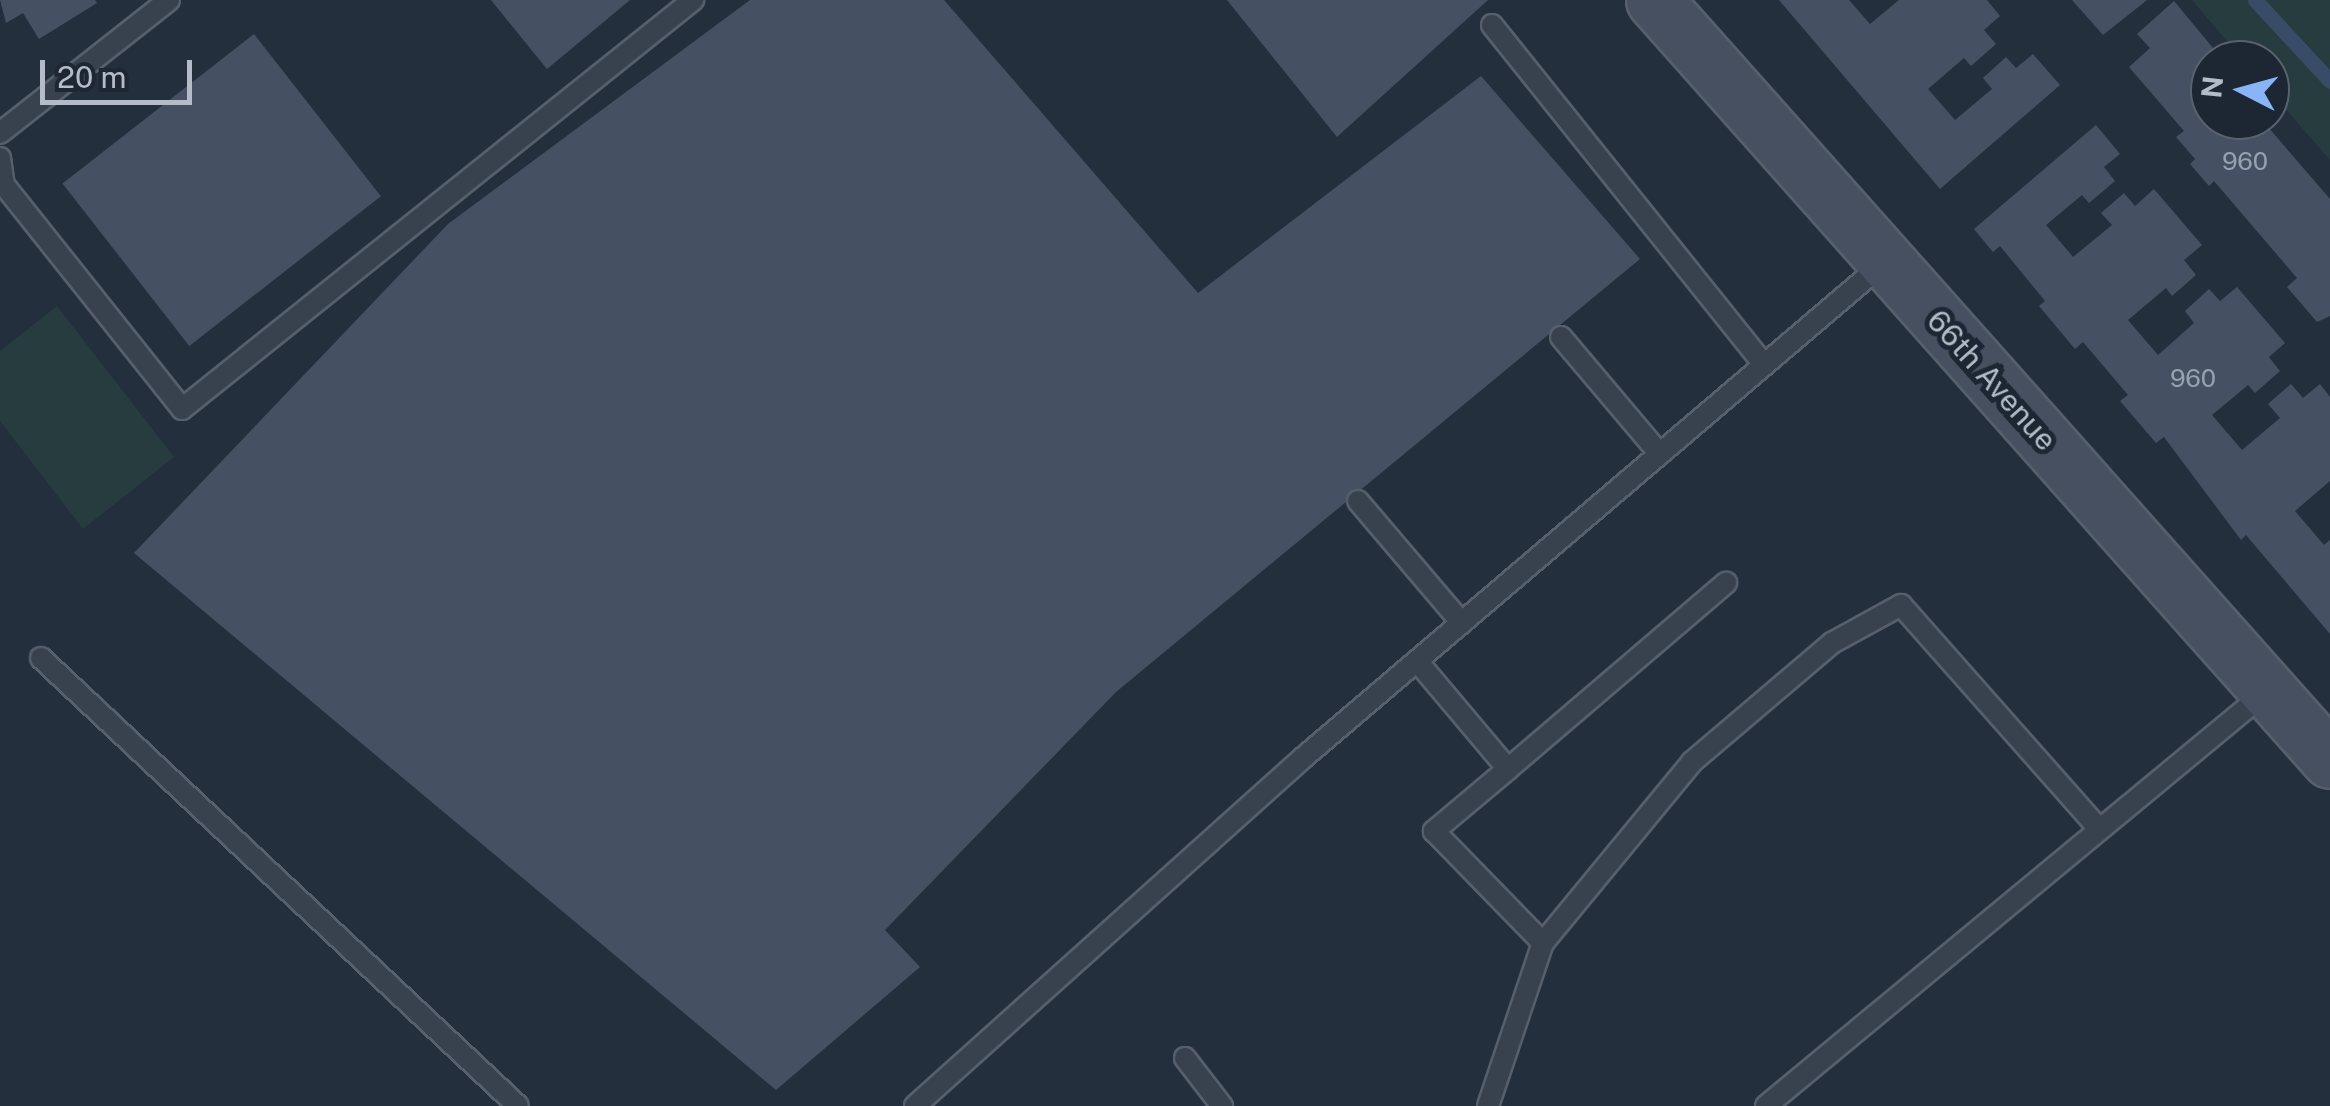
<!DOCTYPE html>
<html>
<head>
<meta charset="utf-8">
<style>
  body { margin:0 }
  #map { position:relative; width:2330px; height:1106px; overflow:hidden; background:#242f3e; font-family:"Public Sans",sans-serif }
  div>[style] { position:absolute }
  .green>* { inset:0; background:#263c3f }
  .stream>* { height:15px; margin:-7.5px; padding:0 7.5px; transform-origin:7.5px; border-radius:7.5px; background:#394c67 }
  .building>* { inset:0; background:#455162; transform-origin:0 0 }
  .roads { filter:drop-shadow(2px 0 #565f6c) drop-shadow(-2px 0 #565f6c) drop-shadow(0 2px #565f6c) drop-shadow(0 -2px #565f6c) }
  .lane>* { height:20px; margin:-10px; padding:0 10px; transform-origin:10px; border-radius:10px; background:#38414e }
  .secondary>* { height:55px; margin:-27.5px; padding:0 27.5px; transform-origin:27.5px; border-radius:27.5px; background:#465061 }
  span { translate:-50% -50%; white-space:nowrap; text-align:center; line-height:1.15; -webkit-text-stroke:10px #1d2633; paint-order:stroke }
  .number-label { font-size:25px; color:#98a1af }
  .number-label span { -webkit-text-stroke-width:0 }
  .street-label { font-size:30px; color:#b4bcc9 }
  .north { position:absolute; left:2190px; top:40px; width:100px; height:100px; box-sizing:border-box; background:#1d2633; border:2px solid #59626f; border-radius:50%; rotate:276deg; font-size:28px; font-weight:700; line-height:40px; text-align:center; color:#b4bcc9 }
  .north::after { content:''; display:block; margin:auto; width:35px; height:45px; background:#8ab4f8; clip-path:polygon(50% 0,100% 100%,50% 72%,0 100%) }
  .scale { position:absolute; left:40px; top:60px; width:152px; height:45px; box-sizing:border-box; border:5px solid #b4bcc9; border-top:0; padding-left:12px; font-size:30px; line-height:35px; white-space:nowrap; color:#b4bcc9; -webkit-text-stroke:8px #1d2633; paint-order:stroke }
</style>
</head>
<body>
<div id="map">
  <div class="green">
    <i style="clip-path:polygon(2192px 0,2330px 0,2330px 160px,2270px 91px,2270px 60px,2243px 60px)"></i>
    <i style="clip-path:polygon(57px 306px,174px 457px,83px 529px,0 421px,0 351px)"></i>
  </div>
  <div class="stream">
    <i style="left:2255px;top:0;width:110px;rotate:47.2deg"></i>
  </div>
  <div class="building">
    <i style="clip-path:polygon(0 0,95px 0,97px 3px,39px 39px,23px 13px,6px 23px)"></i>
    <i style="clip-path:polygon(491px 0,630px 0,547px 69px)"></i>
    <i style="clip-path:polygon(750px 0,944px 0,1198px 293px,1481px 76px,1640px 259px,1116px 692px,885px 930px,920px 967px,776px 1090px,134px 553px,448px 224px)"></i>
    <i style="clip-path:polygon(1227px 0,1488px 0,1337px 137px)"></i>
    <i style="clip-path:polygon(1779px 0,1849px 0,1870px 24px,1899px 0,1987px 0,2000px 16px,1984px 30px,1996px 44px,1971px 66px,1964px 58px,1928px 89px,1955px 120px,1992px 89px,1983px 78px,2006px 57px,2016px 68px,2033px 54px,2060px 85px,1940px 189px)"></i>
    <i style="clip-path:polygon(2072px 0,2147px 0,2103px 35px)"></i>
    <i style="clip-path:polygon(2174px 1px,2223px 60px,2210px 60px,2210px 120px,2262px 120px,2330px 199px,2330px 316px,2317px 322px,2287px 287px,2297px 278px,2214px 181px,2209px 186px,2190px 164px,2195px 159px,2176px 137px,2184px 131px,2129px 67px,2150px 48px,2137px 34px)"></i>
    <i style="left:254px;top:34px;width:206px;height:243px;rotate:52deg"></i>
    <i style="clip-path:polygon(2096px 125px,2120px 154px,2104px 167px,2115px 181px,2089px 203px,2082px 195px,2046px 225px,2073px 257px,2112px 225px,2101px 213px,2124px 193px,2135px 206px,2154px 189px,2202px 245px,2184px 260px,2196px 275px,2172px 296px,2166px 288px,2128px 320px,2158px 355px,2194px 323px,2185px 311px,2209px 289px,2220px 301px,2237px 287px,2285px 343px,2269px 357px,2280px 371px,2255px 393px,2248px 385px,2212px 415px,2242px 450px,2280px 418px,2268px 404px,2291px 384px,2303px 398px,2320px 384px,2330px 397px,2330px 481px,2295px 511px,2324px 545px,2330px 540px,2330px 634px,2246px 535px,2241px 540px,2164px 437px,2156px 443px,2120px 401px,2128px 395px,2083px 342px,2075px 349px,2039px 306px,2045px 301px,2000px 246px,1993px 252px,1974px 229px)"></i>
  </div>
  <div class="roads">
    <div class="lane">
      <i style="left:1492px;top:25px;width:435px;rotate:51.3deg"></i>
      <i style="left:0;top:133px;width:215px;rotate:-38.2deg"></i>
      <i style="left:0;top:158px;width:27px;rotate:82deg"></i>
      <i style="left:4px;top:185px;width:286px;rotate:51.5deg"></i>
      <i style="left:182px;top:409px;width:655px;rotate:-38.67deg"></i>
      <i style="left:1561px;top:337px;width:153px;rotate:49.8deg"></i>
      <i style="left:1358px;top:501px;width:160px;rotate:49.6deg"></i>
      <i style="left:41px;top:658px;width:654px;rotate:43.2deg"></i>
      <i style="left:1417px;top:661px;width:141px;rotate:49.9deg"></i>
      <i style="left:1508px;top:769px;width:97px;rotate:140deg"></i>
      <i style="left:1434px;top:831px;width:156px;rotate:45.8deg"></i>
      <i style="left:1508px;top:769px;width:287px;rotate:-40.5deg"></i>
      <i style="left:1185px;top:1058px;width:61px;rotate:52.4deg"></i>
      <i style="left:915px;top:1106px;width:523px;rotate:-41.9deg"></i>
      <i style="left:1304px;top:757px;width:763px;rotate:-40.43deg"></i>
      <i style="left:1488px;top:1106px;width:172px;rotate:-71.4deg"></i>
      <i style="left:1543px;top:943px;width:234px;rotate:-50.5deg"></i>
      <i style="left:1692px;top:762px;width:184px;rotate:-40.4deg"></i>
      <i style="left:1832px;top:643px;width:79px;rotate:-28.8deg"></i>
      <i style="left:1901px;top:605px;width:299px;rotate:48.5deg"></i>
      <i style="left:1766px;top:1106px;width:649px;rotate:-39.62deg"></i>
    </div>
    <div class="secondary">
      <i style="left:1654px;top:0;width:1017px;rotate:48.35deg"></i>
    </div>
  </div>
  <div class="number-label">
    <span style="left:2245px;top:161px">960</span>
    <span style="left:2193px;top:378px">960</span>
  </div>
  <div class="street-label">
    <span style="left:1992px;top:380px;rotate:48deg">66th Avenue</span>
  </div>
  <div class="north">N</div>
  <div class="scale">20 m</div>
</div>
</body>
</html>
